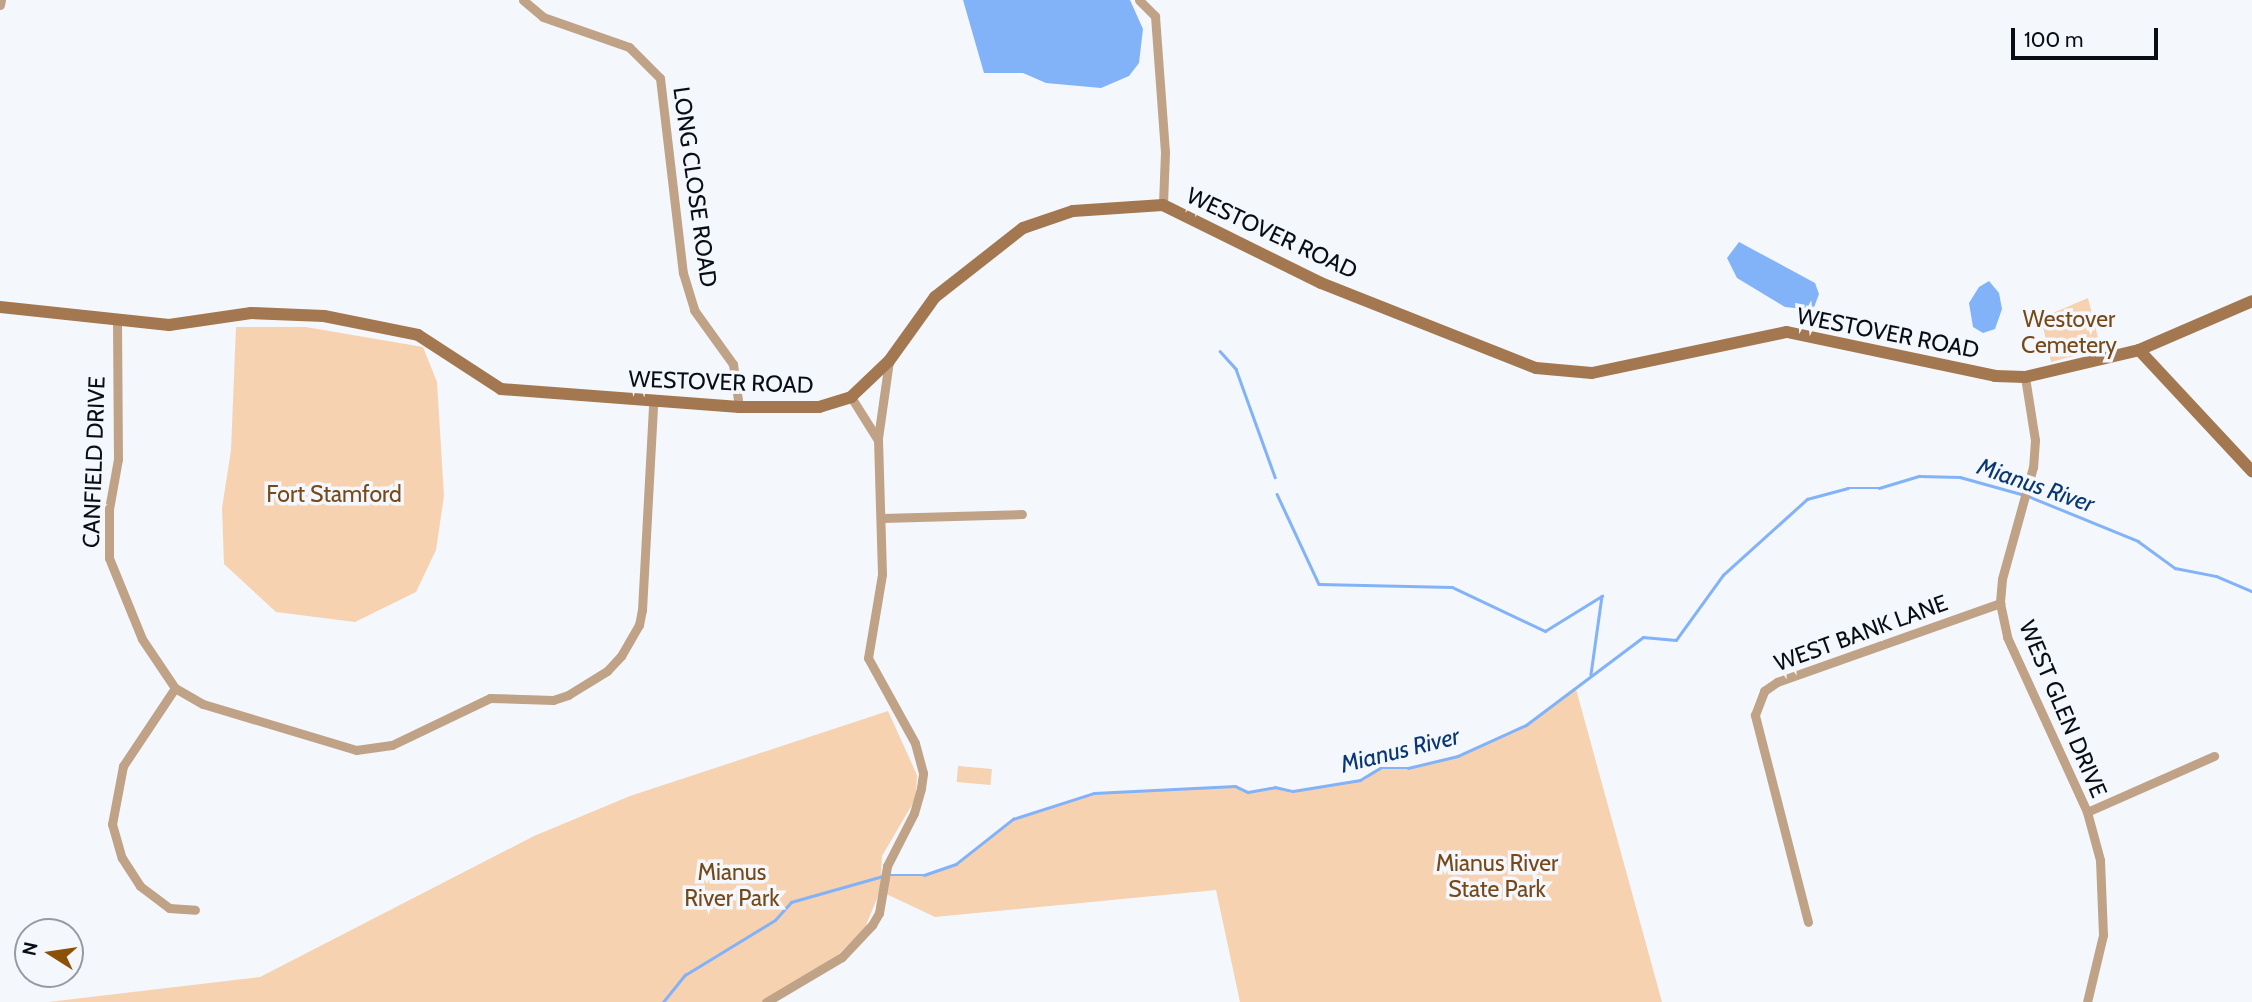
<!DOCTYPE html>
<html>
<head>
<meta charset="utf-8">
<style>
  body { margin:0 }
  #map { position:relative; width:2252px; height:1002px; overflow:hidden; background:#f4f8fd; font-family:Cabin,sans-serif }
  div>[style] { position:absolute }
  .green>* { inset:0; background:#f6d2b1; transform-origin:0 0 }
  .water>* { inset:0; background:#82b2f8 }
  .stream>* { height:2.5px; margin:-1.25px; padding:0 1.25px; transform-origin:1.25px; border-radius:1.25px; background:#82b2f8 }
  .street>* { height:9px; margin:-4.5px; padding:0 4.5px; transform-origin:4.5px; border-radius:4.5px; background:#c0a287 }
  .secondary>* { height:12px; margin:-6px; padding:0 6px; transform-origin:6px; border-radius:6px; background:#a37850 }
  span { translate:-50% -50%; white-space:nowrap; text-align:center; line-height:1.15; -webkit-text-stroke:7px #f4f8fd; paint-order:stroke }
  .street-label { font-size:23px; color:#090e16 }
  .park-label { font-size:23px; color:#764919 }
  .water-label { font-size:24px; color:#083774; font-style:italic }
  .north { position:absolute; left:14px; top:918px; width:70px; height:70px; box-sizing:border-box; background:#f4f8fd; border:2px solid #969aa1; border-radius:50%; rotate:282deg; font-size:19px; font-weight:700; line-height:28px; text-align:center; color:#090e16 }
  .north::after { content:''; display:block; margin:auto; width:24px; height:32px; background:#8a5107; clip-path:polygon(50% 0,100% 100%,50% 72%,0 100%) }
  .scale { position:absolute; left:2011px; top:28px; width:147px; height:32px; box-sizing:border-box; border:4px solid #090e16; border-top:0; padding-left:9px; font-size:21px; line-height:24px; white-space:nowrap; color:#090e16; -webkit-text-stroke:5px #f4f8fd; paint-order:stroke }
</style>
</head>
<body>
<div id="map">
  <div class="green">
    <i style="clip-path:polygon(2088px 298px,2101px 349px,2051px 362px,2041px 318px)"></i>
    <i style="clip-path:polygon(236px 327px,306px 327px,423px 347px,437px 382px,444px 496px,436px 550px,416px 592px,355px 622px,276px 612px,224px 564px,222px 508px,231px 450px)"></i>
    <i style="clip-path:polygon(1576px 689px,1662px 1002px,1240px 1002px,1216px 890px,935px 917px,880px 891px,865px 928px,837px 956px,762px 1002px,48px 1002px,260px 977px,534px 836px,630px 796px,888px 711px,917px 775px,916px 798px,882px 856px,881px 876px,924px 875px,956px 864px,1013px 819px,1094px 793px,1235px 786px,1248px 792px,1275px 787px,1293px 791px,1360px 780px,1380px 768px,1408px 768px,1458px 756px,1526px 725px)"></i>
    <i style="left:958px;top:766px;width:34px;height:16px;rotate:5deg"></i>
  </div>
  <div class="water">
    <i style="clip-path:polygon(963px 0,1130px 0,1143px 29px,1139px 63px,1129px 76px,1101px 88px,1046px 83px,1023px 73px,984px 73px)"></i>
    <i style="clip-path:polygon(1739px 242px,1815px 283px,1819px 294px,1813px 310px,1785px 307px,1737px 278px,1727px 258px)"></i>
    <i style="clip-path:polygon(1989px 281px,1999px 293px,2002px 309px,1995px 329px,1983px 333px,1973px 327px,1969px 303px,1979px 287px)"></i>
  </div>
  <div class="stream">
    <i style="left:1220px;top:351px;width:24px;rotate:48deg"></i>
    <i style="left:1236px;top:369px;width:115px;rotate:70.1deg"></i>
    <i style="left:1277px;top:494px;width:99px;rotate:65deg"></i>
    <i style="left:1319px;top:584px;width:133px;rotate:1.3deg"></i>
    <i style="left:1452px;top:587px;width:103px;rotate:25.3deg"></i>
    <i style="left:1545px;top:631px;width:67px;rotate:-31.6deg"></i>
    <i style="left:1602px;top:596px;width:79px;rotate:98deg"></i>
    <i style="left:2028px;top:496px;width:119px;rotate:22.2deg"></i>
    <i style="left:2138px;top:541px;width:46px;rotate:36.1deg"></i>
    <i style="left:2175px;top:568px;width:42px;rotate:11deg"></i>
    <i style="left:2216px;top:576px;width:39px;rotate:23deg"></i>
    <i style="left:889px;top:875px;width:35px"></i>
    <i style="left:924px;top:875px;width:34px;rotate:-19deg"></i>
    <i style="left:956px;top:864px;width:73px;rotate:-38.3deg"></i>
    <i style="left:1013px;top:819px;width:85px;rotate:-17.8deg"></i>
    <i style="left:1094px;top:793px;width:141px;rotate:-2.8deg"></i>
    <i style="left:1235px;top:786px;width:14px;rotate:25deg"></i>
    <i style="left:1248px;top:792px;width:27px;rotate:-10deg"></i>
    <i style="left:1275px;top:787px;width:18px;rotate:13deg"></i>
    <i style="left:1293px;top:791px;width:68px;rotate:-9.3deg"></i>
    <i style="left:1360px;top:780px;width:23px;rotate:-31deg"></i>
    <i style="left:1380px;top:768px;width:28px"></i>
    <i style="left:1408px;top:768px;width:51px;rotate:-13.5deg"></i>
    <i style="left:1458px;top:756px;width:75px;rotate:-24.5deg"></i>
    <i style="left:1526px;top:725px;width:146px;rotate:-36.9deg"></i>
    <i style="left:1643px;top:637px;width:33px;rotate:5deg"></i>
    <i style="left:1676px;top:640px;width:80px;rotate:-54.1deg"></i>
    <i style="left:1723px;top:575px;width:113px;rotate:-42.1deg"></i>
    <i style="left:1807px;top:499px;width:42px;rotate:-15deg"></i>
    <i style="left:1848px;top:488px;width:31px"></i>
    <i style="left:1879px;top:488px;width:42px;rotate:-16.7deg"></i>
    <i style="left:1919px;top:476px;width:41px;rotate:1.4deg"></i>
    <i style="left:1960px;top:477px;width:63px;rotate:15.6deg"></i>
    <i style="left:663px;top:1002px;width:35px;rotate:-51deg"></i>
    <i style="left:685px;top:975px;width:105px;rotate:-31.4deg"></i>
    <i style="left:775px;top:920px;width:24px;rotate:-48deg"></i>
    <i style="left:791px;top:902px;width:96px;rotate:-15.8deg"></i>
  </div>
  <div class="street">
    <i style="left:523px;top:0;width:26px;rotate:40deg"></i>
    <i style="left:543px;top:17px;width:91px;rotate:19.2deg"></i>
    <i style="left:629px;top:47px;width:44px;rotate:45deg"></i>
    <i style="left:660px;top:78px;width:196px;rotate:83.3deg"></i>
    <i style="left:683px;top:273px;width:39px;rotate:73deg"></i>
    <i style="left:694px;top:310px;width:67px;rotate:54.2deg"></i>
    <i style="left:733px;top:364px;width:43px;rotate:82.1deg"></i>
    <i style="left:1139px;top:0;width:23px;rotate:45deg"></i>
    <i style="left:1155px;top:16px;width:136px;rotate:85.8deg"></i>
    <i style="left:1165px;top:152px;width:53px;rotate:92.2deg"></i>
    <i style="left:0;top:5px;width:5px;rotate:-79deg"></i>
    <i style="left:117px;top:320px;width:139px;rotate:89.6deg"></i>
    <i style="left:118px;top:459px;width:51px;rotate:100.2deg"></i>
    <i style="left:109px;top:509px;width:49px;rotate:90deg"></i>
    <i style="left:109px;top:558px;width:87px;rotate:67.8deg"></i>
    <i style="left:142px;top:639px;width:59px;rotate:56deg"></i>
    <i style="left:175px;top:688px;width:32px;rotate:30deg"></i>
    <i style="left:203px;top:704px;width:160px;rotate:16.7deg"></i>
    <i style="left:356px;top:750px;width:36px;rotate:-8deg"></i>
    <i style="left:392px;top:745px;width:109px;rotate:-25.6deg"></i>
    <i style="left:490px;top:698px;width:63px;rotate:1.8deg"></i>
    <i style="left:553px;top:700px;width:16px;rotate:-18deg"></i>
    <i style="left:568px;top:695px;width:46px;rotate:-31.6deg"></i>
    <i style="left:607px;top:671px;width:21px;rotate:-47deg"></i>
    <i style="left:621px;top:656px;width:36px;rotate:-60deg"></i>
    <i style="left:639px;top:625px;width:15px;rotate:-79deg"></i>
    <i style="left:642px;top:610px;width:206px;rotate:-86.9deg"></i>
    <i style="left:2025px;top:377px;width:64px;rotate:81deg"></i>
    <i style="left:2035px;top:440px;width:27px;rotate:94deg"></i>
    <i style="left:2033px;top:467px;width:116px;rotate:105.5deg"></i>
    <i style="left:2002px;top:579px;width:24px;rotate:95deg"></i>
    <i style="left:2000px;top:603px;width:35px;rotate:78deg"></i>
    <i style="left:2007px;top:637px;width:192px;rotate:65.4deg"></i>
    <i style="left:2087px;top:812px;width:50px;rotate:74.8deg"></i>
    <i style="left:2100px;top:860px;width:75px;rotate:87.7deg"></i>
    <i style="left:2103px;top:935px;width:69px;rotate:103.4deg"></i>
    <i style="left:878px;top:438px;width:78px;rotate:-81.9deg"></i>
    <i style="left:882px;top:518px;width:140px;rotate:-1.6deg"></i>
    <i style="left:175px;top:688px;width:94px;rotate:123.7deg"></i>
    <i style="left:123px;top:766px;width:59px;rotate:100.7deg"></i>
    <i style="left:112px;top:824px;width:35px;rotate:74deg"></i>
    <i style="left:122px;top:858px;width:33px;rotate:57deg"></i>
    <i style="left:140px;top:886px;width:36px;rotate:37deg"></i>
    <i style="left:169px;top:908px;width:26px;rotate:4deg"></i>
    <i style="left:2087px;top:812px;width:139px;rotate:-23.8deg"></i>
    <i style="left:1808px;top:922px;width:214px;rotate:-104.4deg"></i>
    <i style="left:1755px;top:715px;width:26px;rotate:-69deg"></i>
    <i style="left:1764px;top:691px;width:16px;rotate:-35deg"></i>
    <i style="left:1777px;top:682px;width:237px;rotate:-19.5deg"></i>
    <i style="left:766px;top:1002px;width:88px;rotate:-30.6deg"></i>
    <i style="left:842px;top:957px;width:44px;rotate:-46.8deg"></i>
    <i style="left:872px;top:925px;width:14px;rotate:-60deg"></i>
    <i style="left:879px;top:913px;width:48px;rotate:-80.3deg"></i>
    <i style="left:887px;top:866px;width:59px;rotate:-63deg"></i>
    <i style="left:914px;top:813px;width:26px;rotate:-74deg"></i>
    <i style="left:921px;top:788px;width:15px;rotate:-82deg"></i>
    <i style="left:923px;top:773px;width:31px;rotate:-105deg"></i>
    <i style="left:915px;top:743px;width:97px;rotate:-118.9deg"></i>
    <i style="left:868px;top:658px;width:85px;rotate:-80.5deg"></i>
    <i style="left:882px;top:574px;width:134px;rotate:-91.7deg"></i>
    <i style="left:878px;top:440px;width:51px;rotate:-122.1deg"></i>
  </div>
  <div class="secondary">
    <i style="left:0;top:307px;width:170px;rotate:6.1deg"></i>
    <i style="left:169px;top:325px;width:83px;rotate:-8.3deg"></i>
    <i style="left:251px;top:313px;width:73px;rotate:2.4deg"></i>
    <i style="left:324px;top:316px;width:96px;rotate:11.4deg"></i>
    <i style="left:418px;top:335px;width:99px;rotate:33deg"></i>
    <i style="left:501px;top:389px;width:239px;rotate:4.3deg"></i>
    <i style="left:739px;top:407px;width:80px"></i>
    <i style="left:819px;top:407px;width:34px;rotate:-17deg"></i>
    <i style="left:851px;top:397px;width:52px;rotate:-43.5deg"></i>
    <i style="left:889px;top:361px;width:79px;rotate:-54.3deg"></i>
    <i style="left:935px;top:297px;width:112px;rotate:-38.1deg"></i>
    <i style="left:1023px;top:228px;width:53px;rotate:-18.8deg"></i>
    <i style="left:1073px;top:211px;width:90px;rotate:-3.8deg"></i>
    <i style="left:1163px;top:205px;width:176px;rotate:26.3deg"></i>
    <i style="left:1321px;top:283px;width:231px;rotate:21.6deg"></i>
    <i style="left:1536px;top:368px;width:56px;rotate:5.1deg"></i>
    <i style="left:1592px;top:373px;width:199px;rotate:-11.9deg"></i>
    <i style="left:1787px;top:332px;width:213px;rotate:11.9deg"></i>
    <i style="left:1995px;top:376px;width:30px;rotate:2deg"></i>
    <i style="left:2025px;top:377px;width:117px;rotate:-13.3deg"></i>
    <i style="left:2139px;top:350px;width:123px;rotate:-23.4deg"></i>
    <i style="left:2139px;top:350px;width:166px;rotate:47deg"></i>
  </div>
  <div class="street-label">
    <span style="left:695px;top:187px;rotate:82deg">LONG CLOSE ROAD</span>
    <span style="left:1272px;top:233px;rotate:25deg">WESTOVER ROAD</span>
    <span style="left:1888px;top:333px;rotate:11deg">WESTOVER ROAD</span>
    <span style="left:721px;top:382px;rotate:2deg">WESTOVER ROAD</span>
    <span style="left:94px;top:462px;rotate:-88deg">CANFIELD DRIVE</span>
    <span style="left:1861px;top:633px;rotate:-20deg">WEST BANK LANE</span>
    <span style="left:2063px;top:709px;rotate:67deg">WEST GLEN DRIVE</span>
  </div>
  <div class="park-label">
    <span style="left:2069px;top:332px">Westover<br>Cemetery</span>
    <span style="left:334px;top:494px">Fort Stamford</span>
    <span style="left:1497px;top:876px">Mianus River<br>State Park</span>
    <span style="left:732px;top:885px">Mianus<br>River Park</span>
  </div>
  <div class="water-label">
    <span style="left:2036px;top:485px;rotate:19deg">Mianus River</span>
    <span style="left:1400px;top:750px;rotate:-14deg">Mianus River</span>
  </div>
  <div class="north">N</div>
  <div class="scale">100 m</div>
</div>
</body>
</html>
